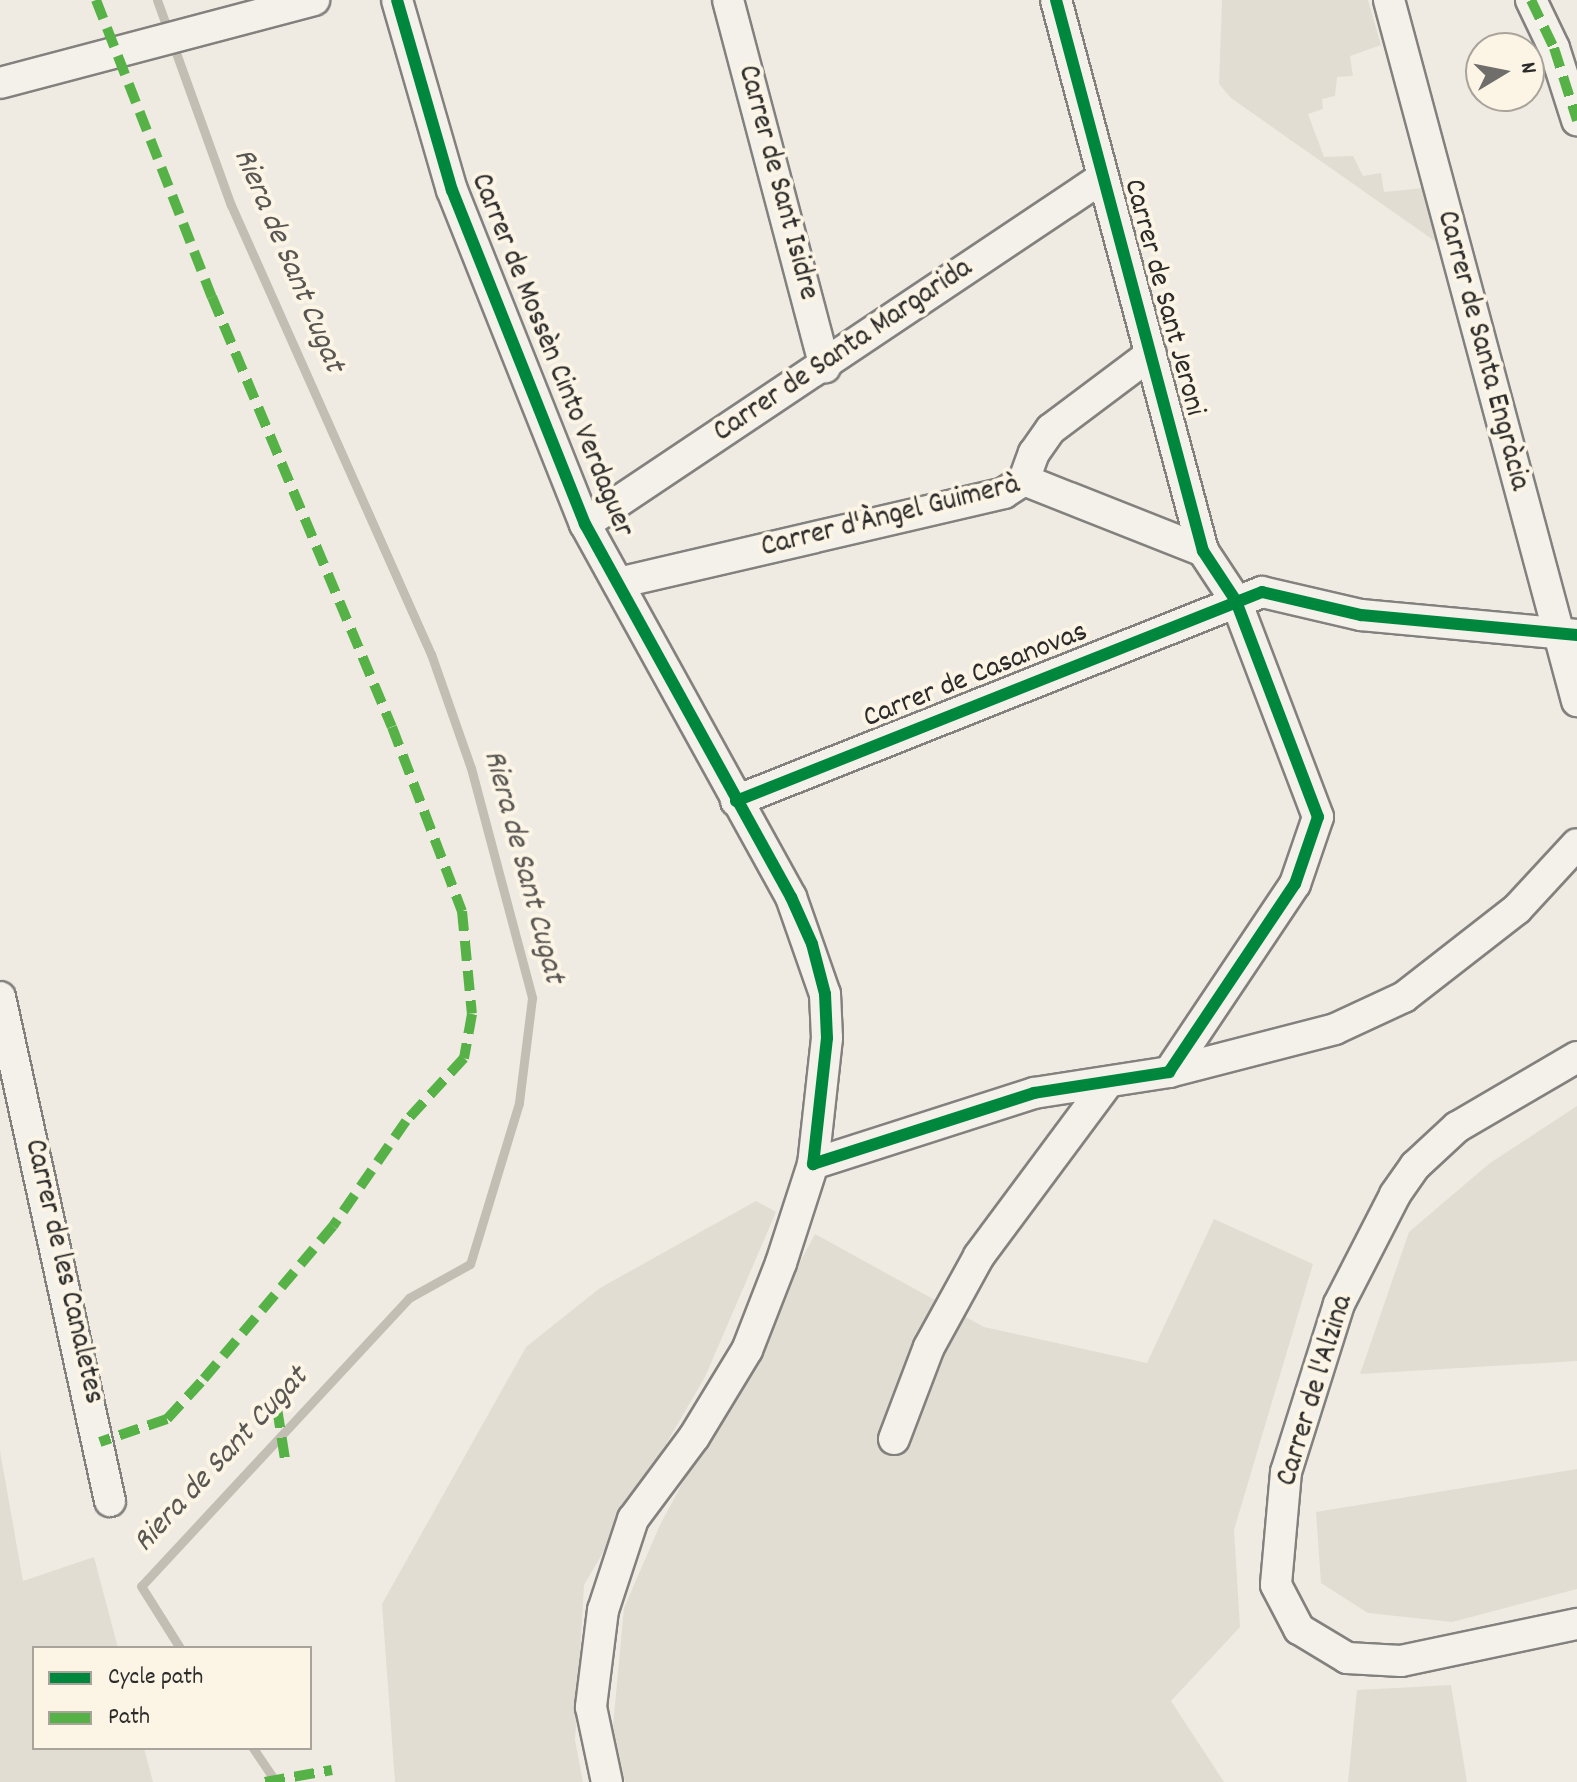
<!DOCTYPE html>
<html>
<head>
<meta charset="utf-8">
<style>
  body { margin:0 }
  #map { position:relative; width:1577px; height:1782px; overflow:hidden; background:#efebe3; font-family:Dekko,sans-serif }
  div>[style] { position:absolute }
  .green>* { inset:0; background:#e1ddd2 }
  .stream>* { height:9px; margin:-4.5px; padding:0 4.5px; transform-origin:4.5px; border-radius:4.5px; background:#c2beb4 }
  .roads { filter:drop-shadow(2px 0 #83817e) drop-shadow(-2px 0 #83817e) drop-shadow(0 2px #83817e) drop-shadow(0 -2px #83817e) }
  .minor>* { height:30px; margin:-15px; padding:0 15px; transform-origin:15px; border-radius:15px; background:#f4f1eb }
  .quiet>* { height:10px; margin-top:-5px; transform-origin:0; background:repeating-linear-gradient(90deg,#56b246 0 20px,transparent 0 30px) }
  .cycleway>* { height:12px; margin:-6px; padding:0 6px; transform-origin:6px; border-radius:6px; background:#00873e }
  span { translate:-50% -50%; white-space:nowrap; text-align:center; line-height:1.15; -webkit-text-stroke:8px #fcf5e5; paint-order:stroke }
  .street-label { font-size:30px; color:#2b2b2b }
  .water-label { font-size:32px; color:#595754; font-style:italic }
  .legend { position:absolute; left:32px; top:1646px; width:280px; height:104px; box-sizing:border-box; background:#fcf5e5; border:2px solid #a8a49b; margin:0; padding:10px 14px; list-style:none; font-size:24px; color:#2b2b2b }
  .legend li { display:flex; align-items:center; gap:16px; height:40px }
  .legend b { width:40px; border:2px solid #a8a49b }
  .north { position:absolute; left:1465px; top:32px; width:80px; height:80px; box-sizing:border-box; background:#fcf5e5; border:2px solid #a8a49b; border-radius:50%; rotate:80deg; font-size:22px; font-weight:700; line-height:32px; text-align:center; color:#2b2b2b }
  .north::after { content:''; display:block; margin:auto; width:28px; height:36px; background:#706e6b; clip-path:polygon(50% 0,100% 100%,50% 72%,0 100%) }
</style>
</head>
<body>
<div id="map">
  <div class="green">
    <i style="clip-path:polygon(1222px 0,1368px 0,1381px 45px,1350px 56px,1353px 76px,1337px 77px,1335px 96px,1322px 99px,1323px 109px,1308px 114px,1324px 157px,1353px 156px,1363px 176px,1381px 173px,1384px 192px,1424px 188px,1439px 244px,1231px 98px,1219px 84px)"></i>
    <i style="clip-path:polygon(1577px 1106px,1577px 1361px,1360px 1374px,1409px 1232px,1490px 1163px)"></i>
    <i style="clip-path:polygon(756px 1201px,776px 1212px,705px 1377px,584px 1585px,575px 1740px,583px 1782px,395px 1782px,382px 1604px,526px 1347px,600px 1288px)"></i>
    <i style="clip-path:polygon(1214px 1219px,1313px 1264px,1234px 1530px,1240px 1627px,1171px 1701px,1224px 1782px,625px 1782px,613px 1726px,624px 1608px,660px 1525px,815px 1234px,984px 1327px,1147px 1363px)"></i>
    <i style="clip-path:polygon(0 1451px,23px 1581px,94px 1557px,118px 1648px,34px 1648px,34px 1748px,144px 1748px,153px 1782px,0 1782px)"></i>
    <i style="clip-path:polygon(1577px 1469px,1577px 1589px,1452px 1622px,1368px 1613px,1321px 1583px,1316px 1512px)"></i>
    <i style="clip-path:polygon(1451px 1685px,1467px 1782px,1348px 1782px,1357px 1690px)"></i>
  </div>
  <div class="stream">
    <i style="left:157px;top:0;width:218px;rotate:70.2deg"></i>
    <i style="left:231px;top:205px;width:492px;rotate:66deg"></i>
    <i style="left:431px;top:654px;width:121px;rotate:70.7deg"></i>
    <i style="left:471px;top:768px;width:238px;rotate:75.1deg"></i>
    <i style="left:532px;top:998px;width:106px;rotate:97.1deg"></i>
    <i style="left:519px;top:1103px;width:168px;rotate:106.9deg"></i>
    <i style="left:470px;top:1264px;width:70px;rotate:150.9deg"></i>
    <i style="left:409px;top:1298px;width:393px;rotate:132.9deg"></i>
    <i style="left:141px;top:1586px;width:73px;rotate:57.8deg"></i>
    <i style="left:253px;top:1748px;width:41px;rotate:55.9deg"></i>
  </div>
  <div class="roads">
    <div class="minor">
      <i style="left:397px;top:0;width:198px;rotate:73.9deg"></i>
      <i style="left:452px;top:190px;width:360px;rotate:68.3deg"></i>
      <i style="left:585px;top:524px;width:426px;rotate:61.1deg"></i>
      <i style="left:791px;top:897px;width:103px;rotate:70.7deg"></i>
      <i style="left:825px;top:994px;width:44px;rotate:87.4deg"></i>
      <i style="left:827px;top:1038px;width:127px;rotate:96.3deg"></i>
      <i style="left:813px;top:1164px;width:104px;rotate:107.9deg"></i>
      <i style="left:781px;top:1263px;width:93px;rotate:111.3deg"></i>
      <i style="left:747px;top:1350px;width:102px;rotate:121.3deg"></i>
      <i style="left:694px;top:1437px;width:102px;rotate:126.6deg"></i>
      <i style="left:633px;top:1519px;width:96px;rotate:108.2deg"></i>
      <i style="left:603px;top:1610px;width:98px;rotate:97.1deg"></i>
      <i style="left:591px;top:1707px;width:77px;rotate:78deg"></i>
      <i style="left:728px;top:0;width:380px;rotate:75.2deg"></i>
      <i style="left:1056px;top:0;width:570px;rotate:75.06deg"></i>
      <i style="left:1203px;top:551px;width:60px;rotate:56.6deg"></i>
      <i style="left:1236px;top:601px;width:231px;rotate:69.2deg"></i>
      <i style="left:1318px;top:817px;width:71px;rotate:108.9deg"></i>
      <i style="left:1295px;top:884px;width:226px;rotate:123.8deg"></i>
      <i style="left:1389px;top:0;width:726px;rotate:74.99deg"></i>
      <i style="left:1531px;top:0;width:53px;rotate:64.4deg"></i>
      <i style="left:1554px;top:48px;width:76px;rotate:72.3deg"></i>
      <i style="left:0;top:83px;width:325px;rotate:-14.8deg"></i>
      <i style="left:1024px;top:480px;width:193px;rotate:21.6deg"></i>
      <i style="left:1024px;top:480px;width:29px;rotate:-70deg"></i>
      <i style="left:1034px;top:453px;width:29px;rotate:-55deg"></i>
      <i style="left:1051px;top:429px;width:125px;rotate:-36.9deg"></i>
      <i style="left:585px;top:524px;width:622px;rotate:-33.79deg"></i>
      <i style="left:618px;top:583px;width:396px;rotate:-13.1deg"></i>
      <i style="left:1004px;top:493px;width:24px;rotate:-33deg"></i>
      <i style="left:736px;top:801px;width:566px;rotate:-21.67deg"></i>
      <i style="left:1262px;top:592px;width:102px;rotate:13.1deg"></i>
      <i style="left:1361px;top:615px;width:217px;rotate:5.3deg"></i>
      <i style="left:0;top:997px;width:516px;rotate:77.69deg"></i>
      <i style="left:1577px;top:1057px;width:139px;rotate:149.7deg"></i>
      <i style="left:1457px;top:1127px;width:57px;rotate:137.1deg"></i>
      <i style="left:1415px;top:1166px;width:35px;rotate:125deg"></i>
      <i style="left:1395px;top:1195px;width:123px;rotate:117.2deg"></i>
      <i style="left:1339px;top:1304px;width:176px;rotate:107.5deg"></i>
      <i style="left:1286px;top:1472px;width:113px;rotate:95.1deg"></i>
      <i style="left:1276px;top:1585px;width:50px;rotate:62.4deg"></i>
      <i style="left:1299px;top:1629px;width:56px;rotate:31.1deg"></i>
      <i style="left:1347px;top:1658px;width:54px;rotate:3.2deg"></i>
      <i style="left:1401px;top:1661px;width:180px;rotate:-11.9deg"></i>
      <i style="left:813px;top:1164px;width:232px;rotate:-17.8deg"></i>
      <i style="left:1034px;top:1093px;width:137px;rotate:-8.8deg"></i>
      <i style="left:1169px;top:1072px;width:171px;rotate:-14.5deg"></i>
      <i style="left:1335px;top:1029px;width:76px;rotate:-24.9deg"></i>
      <i style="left:1404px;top:997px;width:143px;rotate:-37.9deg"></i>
      <i style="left:1517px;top:909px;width:88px;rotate:-47.3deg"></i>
      <i style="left:894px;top:1439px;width:98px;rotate:-69.2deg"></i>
      <i style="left:929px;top:1347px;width:104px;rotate:-61.2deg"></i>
      <i style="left:979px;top:1256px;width:213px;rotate:-53.4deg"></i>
    </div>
  </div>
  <div class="quiet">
    <i style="left:96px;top:0;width:319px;rotate:68.7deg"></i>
    <i style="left:212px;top:297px;width:466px;rotate:67.3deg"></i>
    <i style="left:392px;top:727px;width:197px;rotate:69.2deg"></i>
    <i style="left:462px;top:911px;width:103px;rotate:84.5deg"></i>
    <i style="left:472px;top:1014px;width:45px;rotate:100.3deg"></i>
    <i style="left:464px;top:1058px;width:86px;rotate:132.6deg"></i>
    <i style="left:406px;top:1121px;width:128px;rotate:124.8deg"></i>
    <i style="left:333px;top:1226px;width:204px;rotate:130.2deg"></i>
    <i style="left:201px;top:1382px;width:50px;rotate:132.6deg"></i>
    <i style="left:167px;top:1419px;width:71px;rotate:161.1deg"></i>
    <i style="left:1531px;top:0;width:53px;rotate:64.4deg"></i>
    <i style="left:1554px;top:48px;width:76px;rotate:72.3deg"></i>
    <i style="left:277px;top:1408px;width:52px;rotate:81.1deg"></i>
    <i style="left:265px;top:1782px;width:68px;rotate:-10.2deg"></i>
  </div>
  <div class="cycleway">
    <i style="left:397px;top:0;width:198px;rotate:73.9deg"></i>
    <i style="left:452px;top:190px;width:360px;rotate:68.3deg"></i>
    <i style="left:585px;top:524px;width:426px;rotate:61.1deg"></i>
    <i style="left:791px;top:897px;width:51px;rotate:65.9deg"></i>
    <i style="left:812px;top:944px;width:52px;rotate:75.4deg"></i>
    <i style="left:825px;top:994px;width:44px;rotate:87.4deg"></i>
    <i style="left:827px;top:1038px;width:127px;rotate:96.3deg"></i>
    <i style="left:813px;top:1164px;width:232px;rotate:-17.8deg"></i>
    <i style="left:1034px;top:1093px;width:137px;rotate:-8.8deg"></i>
    <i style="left:1169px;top:1072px;width:226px;rotate:-56.2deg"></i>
    <i style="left:1295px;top:884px;width:71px;rotate:-71.1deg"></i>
    <i style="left:1318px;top:817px;width:231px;rotate:-110.8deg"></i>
    <i style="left:1236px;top:601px;width:60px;rotate:-123.4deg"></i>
    <i style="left:1203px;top:551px;width:570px;rotate:-104.94deg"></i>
    <i style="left:736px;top:801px;width:566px;rotate:-21.67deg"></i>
    <i style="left:1262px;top:592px;width:102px;rotate:13.1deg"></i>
    <i style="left:1361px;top:615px;width:217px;rotate:5.3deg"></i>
  </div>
  <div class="street-label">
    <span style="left:776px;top:183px;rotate:75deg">Carrer de Sant Isidre</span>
    <span style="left:1162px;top:298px;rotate:75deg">Carrer de Sant Jeroni</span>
    <span style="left:1481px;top:351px;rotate:75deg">Carrer de Santa Engràcia</span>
    <span style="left:844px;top:352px;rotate:-34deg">Carrer de Santa Margarida</span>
    <span style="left:550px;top:356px;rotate:68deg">Carrer de Mossèn Cinto Verdaguer</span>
    <span style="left:891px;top:518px;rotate:-14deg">Carrer d'Àngel Guimerà</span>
    <span style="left:976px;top:677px;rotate:-22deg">Carrer de Casanovas</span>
    <span style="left:62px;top:1272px;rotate:77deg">Carrer de les Canaletes</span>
    <span style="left:1317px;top:1391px;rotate:-73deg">Carrer de l'Alzina</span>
  </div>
  <div class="water-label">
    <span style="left:287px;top:261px;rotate:67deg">Riera de Sant Cugat</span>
    <span style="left:522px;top:867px;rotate:75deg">Riera de Sant Cugat</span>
    <span style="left:222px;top:1461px;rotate:-47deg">Riera de Sant Cugat</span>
  </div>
  <ul class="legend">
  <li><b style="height:10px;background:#00873e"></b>Cycle path</li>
  <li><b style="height:10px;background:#56b246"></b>Path</li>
  </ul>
  <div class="north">N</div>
</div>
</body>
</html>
